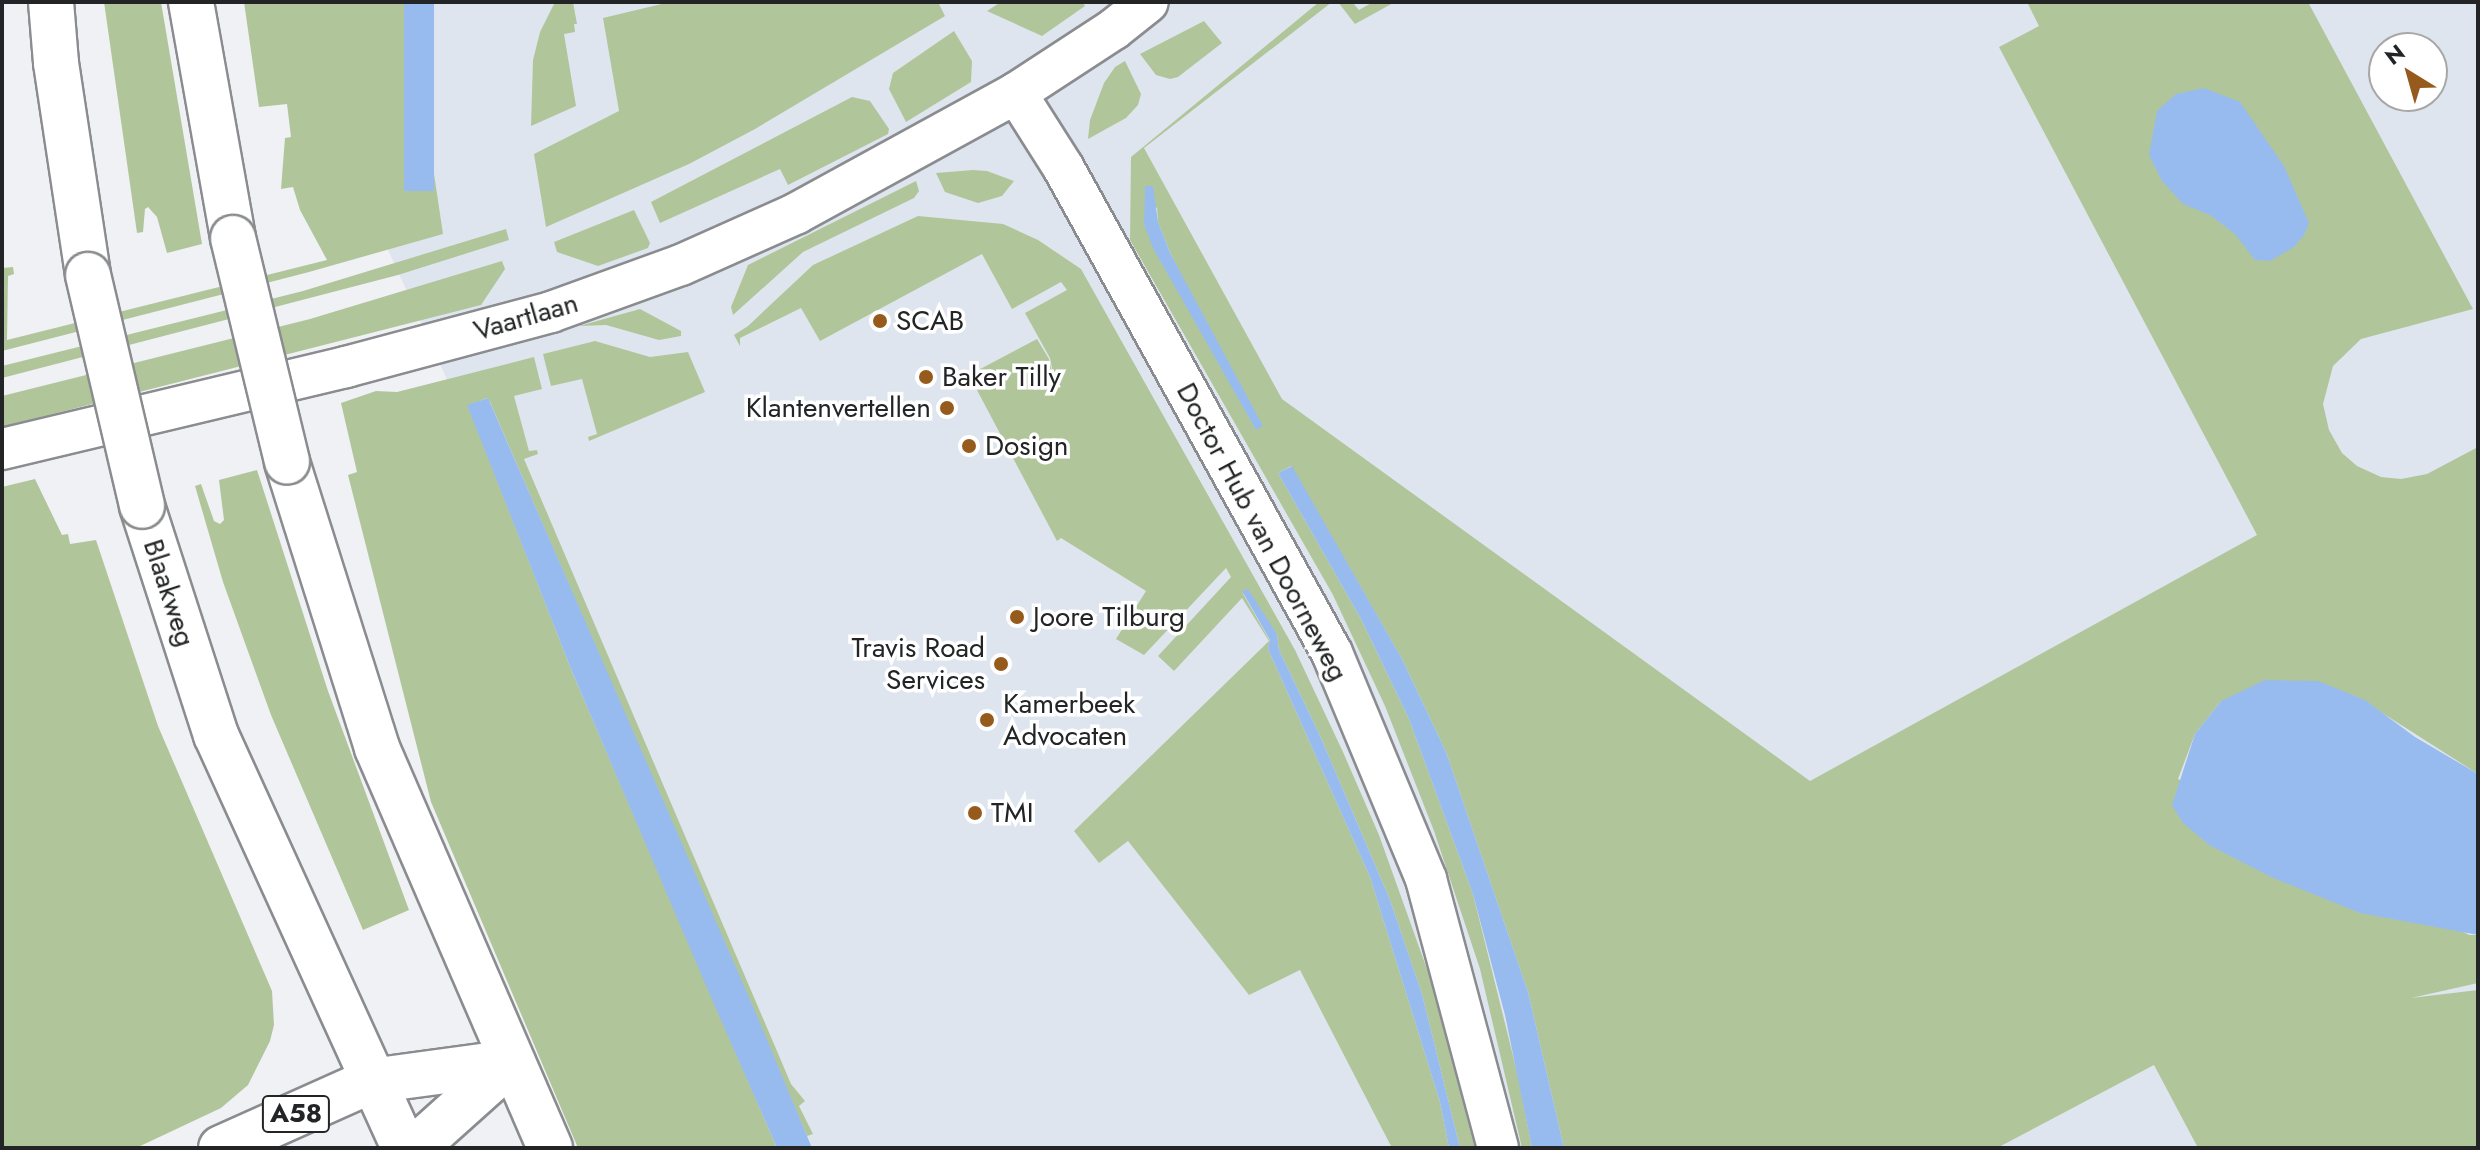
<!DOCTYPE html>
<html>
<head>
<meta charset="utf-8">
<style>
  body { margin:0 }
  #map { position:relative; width:2480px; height:1150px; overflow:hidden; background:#eff1f5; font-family:Jost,sans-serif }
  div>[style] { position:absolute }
  .built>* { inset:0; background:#dee5ef }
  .green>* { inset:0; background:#b0c69a }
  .water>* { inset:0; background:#97bbee; transform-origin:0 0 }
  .roads { filter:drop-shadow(2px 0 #8a8c8f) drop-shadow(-2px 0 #8a8c8f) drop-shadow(0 2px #8a8c8f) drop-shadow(0 -2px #8a8c8f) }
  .street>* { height:40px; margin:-20px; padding:0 20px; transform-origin:20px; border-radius:20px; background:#fff }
  .secondary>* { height:44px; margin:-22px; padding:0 22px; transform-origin:22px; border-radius:22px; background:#fff }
  .highway>* { height:44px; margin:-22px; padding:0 22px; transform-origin:22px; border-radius:22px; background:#fff }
  .bridges { filter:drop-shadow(2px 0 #8a8c8f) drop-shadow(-2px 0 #8a8c8f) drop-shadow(0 2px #8a8c8f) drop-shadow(0 -2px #8a8c8f) }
  .secondary-bridge>* { height:44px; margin:-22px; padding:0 22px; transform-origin:22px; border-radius:22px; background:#fff }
  .dots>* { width:22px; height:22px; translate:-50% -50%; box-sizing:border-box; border:4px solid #fff; border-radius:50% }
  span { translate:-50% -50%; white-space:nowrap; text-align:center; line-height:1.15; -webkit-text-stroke:7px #fff; paint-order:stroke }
  .shield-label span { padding:2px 6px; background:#fff; border:2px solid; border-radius:6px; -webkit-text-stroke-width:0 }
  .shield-label { font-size:26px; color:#232425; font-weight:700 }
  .street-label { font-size:28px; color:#232425 }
  .poi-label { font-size:28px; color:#232425 }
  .left { translate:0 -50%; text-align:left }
  .right { translate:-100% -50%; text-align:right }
  .frame { position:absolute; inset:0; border:4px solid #232425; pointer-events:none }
  .north { position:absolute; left:2368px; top:32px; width:80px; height:80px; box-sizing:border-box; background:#fff; border:2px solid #a7a7a8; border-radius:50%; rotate:323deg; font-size:22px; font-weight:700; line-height:32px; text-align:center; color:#232425 }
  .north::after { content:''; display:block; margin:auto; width:28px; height:36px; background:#965b1c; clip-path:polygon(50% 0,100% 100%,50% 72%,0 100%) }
</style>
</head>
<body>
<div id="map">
  <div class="built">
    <i style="clip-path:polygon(evenodd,359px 2px,2478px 2px,2478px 1138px,2459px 1148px,796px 1148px,360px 188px,359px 2px,2384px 48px,2432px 48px,2432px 96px,2384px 96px,2384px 48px)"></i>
  </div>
  <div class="green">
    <i style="clip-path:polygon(104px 2px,161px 2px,202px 244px,167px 253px,157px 217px,148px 207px,145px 209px,143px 232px,137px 233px)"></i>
    <i style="clip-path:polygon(244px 2px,404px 2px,424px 107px,443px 234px,309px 272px,2px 351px,2px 268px,13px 267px,14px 274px,8px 276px,7px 340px,327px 260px,300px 210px,293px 187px,281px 189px,285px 138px,291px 137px,287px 104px,259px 107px)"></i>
    <i style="clip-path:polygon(555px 2px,573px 2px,577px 24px,574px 24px,575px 32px,564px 34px,576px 106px,531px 126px,533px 60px,540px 32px)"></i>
    <i style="clip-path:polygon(670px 2px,938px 2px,945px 16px,755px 129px,689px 164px,546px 227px,534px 154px,619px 111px,603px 18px)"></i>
    <i style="clip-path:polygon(1001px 2px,1082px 2px,1085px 6px,1042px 36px,987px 11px)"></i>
    <i style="clip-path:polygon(evenodd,1319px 2px,1332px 2px,1144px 148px,1282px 399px,1810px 781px,2257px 535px,1999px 47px,2039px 26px,2027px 2px,2308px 2px,2473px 309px,2361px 339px,2333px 366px,2323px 404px,2329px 430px,2342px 453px,2357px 466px,2381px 477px,2401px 479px,2427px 474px,2478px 447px,2478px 774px,2373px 707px,2221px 701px,2195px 734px,2178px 779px,2469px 935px,2478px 935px,2478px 983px,2411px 998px,2478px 990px,2478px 1148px,2198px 1148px,2154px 1065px,1997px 1148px,1564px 1148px,1528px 992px,1446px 752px,1402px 659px,1291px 466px,1278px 473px,1361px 619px,1409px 719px,1473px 894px,1518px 1076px,1532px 1148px,1522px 1148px,1480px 969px,1434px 831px,1385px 706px,1333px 595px,1130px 240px,1131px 157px,1319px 2px,1157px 207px,1158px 222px,1171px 255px,1256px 430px,1144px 224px,1157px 207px)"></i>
    <i style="clip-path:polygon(1338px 2px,1352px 2px,1359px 10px,1373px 2px,1395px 2px,1355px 24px)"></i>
    <i style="clip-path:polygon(1204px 21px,1222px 43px,1178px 77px,1170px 79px,1156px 75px,1140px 54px)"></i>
    <i style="clip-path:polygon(954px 31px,972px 61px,971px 82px,906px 122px,889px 89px,893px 73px)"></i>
    <i style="clip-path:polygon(1125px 61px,1141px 94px,1138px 105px,1126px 118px,1088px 139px,1090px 120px,1104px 83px,1115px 67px)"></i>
    <i style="clip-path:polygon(852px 97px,870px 101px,889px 129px,888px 134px,788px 185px,780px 169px,660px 223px,651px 202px)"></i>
    <i style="clip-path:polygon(973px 170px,987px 171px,1014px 181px,1002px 196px,978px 203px,945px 192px,936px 173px)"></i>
    <i style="clip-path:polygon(916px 181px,919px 191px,914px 198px,803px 252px,733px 315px,731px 307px,748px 265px)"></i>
    <i style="clip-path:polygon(634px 210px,650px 243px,648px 248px,598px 266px,557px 252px,554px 242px)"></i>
    <i style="clip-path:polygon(918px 216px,1003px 224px,1038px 240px,1081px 269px,1295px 650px,1343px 752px,1379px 835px,1428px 972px,1475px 1148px,1460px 1148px,1422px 994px,1390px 900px,1321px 738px,1279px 650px,1277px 634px,1242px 592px,1270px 641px,1268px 649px,1370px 877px,1440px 1102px,1449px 1148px,1392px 1148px,1300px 970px,1249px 995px,1128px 841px,1099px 863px,1074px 831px,1269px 641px,1242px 598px,1174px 671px,1158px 656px,1231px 577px,1226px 568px,1144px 655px,1116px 639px,1146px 591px,1061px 538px,1057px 541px,969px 375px,1037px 339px,1049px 359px,1056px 387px,1050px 358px,1025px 313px,1067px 290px,1061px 282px,1012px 309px,982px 254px,820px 341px,801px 308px,740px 338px,740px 346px,734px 335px,748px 326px,813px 265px)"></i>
    <i style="clip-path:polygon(506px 229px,509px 240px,398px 275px,2px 378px,2px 366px,303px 291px)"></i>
    <i style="clip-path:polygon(502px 261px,505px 269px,481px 305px,2px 427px,2px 396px,310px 319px)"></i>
    <i style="clip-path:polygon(640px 309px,681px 331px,681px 336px,659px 340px,606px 325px,579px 326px)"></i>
    <i style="clip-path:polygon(595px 341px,650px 357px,688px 352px,705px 392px,589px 441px,588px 437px,597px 434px,582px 379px,551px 386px,543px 354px)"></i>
    <i style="clip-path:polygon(534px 357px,542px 389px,514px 396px,529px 451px,537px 450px,538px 454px,524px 459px,791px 1084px,805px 1101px,799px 1106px,813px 1134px,807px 1136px,490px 402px,487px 398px,468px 406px,573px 674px,777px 1148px,578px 1148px,431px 802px,348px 475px,357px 472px,341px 403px,376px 391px,397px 392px)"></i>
    <i style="clip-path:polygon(257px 470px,328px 691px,409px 910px,363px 930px,271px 715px,223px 582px,195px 486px,201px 484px,214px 521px,220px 524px,224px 520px,219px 480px)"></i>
    <i style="clip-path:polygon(35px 479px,62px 535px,68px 534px,70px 544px,96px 540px,158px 726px,272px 991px,274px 1025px,270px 1041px,248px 1085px,221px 1108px,136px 1148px,2px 1148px,2px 487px)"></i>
  </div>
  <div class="water">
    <i style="left:404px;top:2px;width:30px;height:189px"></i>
    <i style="clip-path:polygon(2204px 88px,2240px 102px,2284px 166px,2309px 223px,2304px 235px,2294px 247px,2270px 261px,2255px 260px,2235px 234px,2210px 215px,2183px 204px,2162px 181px,2149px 155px,2157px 111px,2176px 94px)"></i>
    <i style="clip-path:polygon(1145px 186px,1153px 186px,1158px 222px,1171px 255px,1263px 426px,1256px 430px,1153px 248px,1144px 224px)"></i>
    <i style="clip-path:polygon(488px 398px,758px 1018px,812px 1148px,777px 1148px,710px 995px,573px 674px,467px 405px)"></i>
    <i style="clip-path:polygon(1292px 466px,1402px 659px,1446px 752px,1528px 992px,1564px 1148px,1532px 1148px,1505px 1015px,1473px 894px,1409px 719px,1361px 619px,1278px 473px)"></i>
    <i style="clip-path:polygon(1248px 589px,1277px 634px,1279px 650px,1321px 738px,1390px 900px,1422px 994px,1460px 1148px,1449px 1148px,1440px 1102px,1370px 877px,1268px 649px,1270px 640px,1242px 591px)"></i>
    <i style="clip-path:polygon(2265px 680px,2318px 681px,2365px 700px,2415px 737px,2478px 774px,2478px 935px,2360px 913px,2271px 877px,2209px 845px,2183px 823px,2172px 805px,2195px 734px,2221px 701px)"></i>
  </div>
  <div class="roads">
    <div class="street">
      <i style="left:1016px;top:93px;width:88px;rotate:57.6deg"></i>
      <i style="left:1063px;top:167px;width:555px;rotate:61.04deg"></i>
      <i style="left:1332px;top:653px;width:245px;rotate:67.4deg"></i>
      <i style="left:1426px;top:879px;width:278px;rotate:75deg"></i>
      <i style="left:2px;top:449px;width:354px;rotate:-13.4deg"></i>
      <i style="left:346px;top:367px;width:212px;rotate:-15deg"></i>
      <i style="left:551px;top:312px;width:138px;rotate:-19.9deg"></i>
      <i style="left:681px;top:265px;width:127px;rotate:-24.1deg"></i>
      <i style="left:797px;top:213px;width:250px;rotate:-28.7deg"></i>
      <i style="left:1016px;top:93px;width:117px;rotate:-33.1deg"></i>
      <i style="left:1114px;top:29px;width:43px;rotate:-38.5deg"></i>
    </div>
    <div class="secondary">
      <i style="left:51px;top:2px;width:61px;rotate:85.3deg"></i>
      <i style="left:56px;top:63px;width:214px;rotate:81.4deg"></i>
      <i style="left:191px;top:2px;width:240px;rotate:79.9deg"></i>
      <i style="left:287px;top:462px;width:300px;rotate:72.5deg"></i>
      <i style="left:377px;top:748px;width:436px;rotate:66.6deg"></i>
      <i style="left:142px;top:506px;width:241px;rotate:72.1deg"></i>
      <i style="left:216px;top:735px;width:454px;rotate:65.5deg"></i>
    </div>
    <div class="highway">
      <i style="left:221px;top:1148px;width:164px;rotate:-24.1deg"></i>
      <i style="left:371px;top:1081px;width:141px;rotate:-7.7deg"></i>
      <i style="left:415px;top:1148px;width:129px;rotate:-41.9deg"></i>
    </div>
  </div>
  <div class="bridges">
    <div class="secondary-bridge">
      <i style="left:233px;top:238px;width:230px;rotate:76.4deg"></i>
      <i style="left:88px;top:275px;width:237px;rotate:76.8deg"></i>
    </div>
  </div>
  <div class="dots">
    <i style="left:880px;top:321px;background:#965b1c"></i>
    <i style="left:926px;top:377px;background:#965b1c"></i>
    <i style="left:947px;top:408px;background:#965b1c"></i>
    <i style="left:969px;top:446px;background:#965b1c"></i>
    <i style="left:1017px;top:617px;background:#965b1c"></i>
    <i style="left:1001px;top:664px;background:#965b1c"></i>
    <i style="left:987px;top:720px;background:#965b1c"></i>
    <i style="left:975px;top:813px;background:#965b1c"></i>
  </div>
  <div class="shield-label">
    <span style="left:296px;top:1114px">A58</span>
  </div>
  <div class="street-label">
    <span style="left:526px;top:317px;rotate:-16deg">Vaartlaan</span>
    <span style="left:1262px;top:532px;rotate:62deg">Doctor Hub van Doorneweg</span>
    <span style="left:169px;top:593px;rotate:72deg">Blaakweg</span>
  </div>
  <div class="poi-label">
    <span class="left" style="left:896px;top:321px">SCAB</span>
    <span class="left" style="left:942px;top:377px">Baker Tilly</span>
    <span class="right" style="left:931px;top:408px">Klantenvertellen</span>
    <span class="left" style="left:985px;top:446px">Dosign</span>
    <span class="left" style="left:1033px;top:617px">Joore Tilburg</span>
    <span class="right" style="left:985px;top:664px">Travis Road<br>Services</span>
    <span class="left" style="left:1003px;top:720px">Kamerbeek<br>Advocaten</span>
    <span class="left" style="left:991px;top:813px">TMI</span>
  </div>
  <div class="frame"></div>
  <div class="north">N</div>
</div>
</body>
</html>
